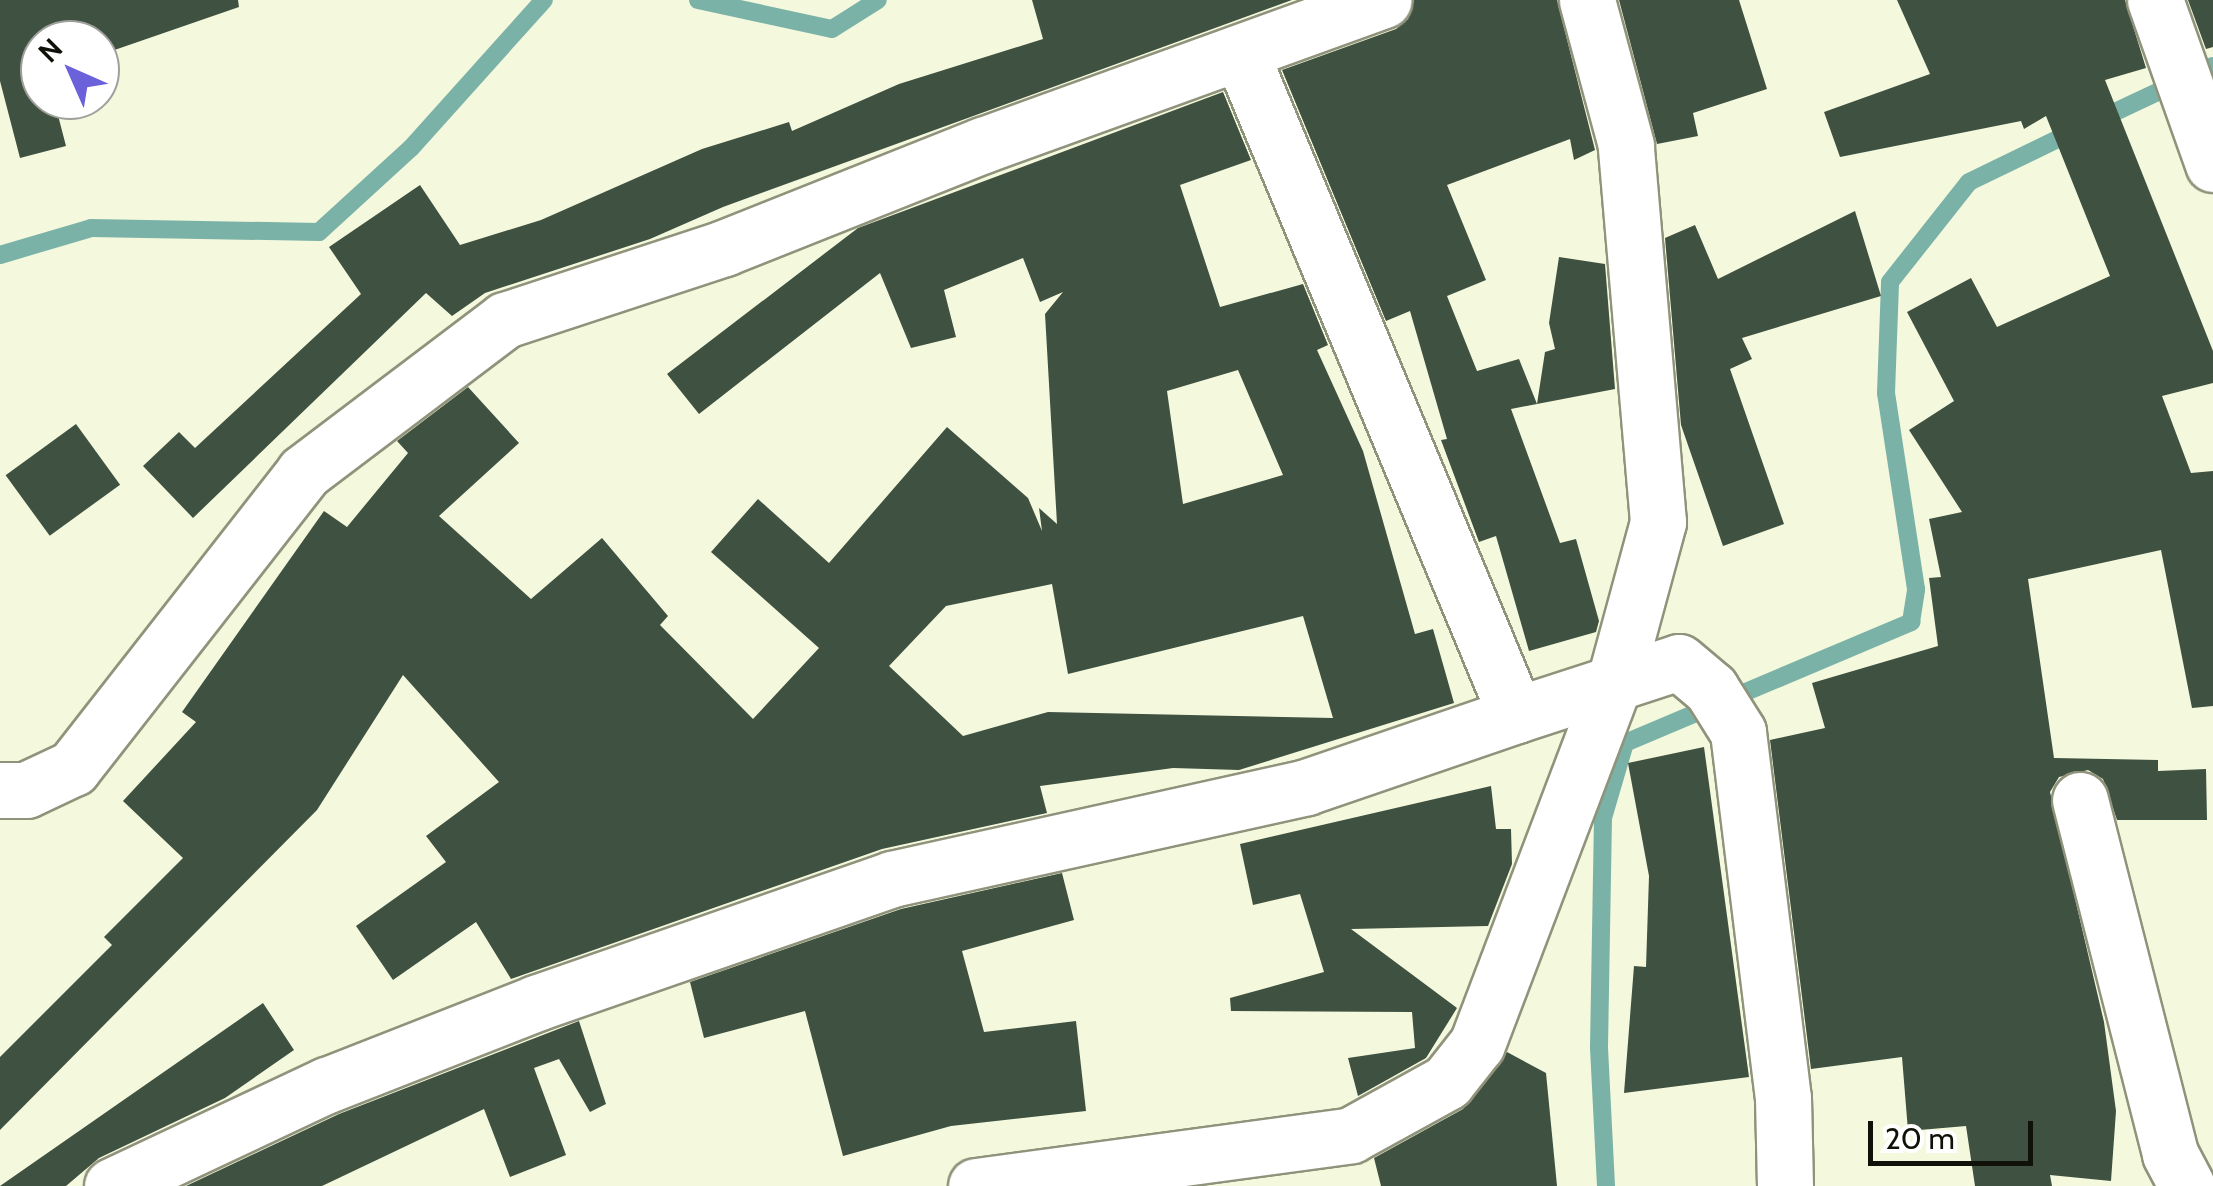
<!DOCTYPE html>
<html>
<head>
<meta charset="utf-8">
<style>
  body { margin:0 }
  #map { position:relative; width:2213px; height:1186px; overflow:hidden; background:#f4f8dd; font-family:Cabin,sans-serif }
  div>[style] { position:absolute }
  .stream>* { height:18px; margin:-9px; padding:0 9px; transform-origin:9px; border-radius:9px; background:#7bb2a7 }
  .building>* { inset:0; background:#3f5141; transform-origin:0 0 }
  .roads { filter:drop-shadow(2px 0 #90937b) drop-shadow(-2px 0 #90937b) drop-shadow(0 2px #90937b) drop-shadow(0 -2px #90937b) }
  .minor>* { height:55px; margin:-27.5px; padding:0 27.5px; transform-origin:27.5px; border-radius:27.5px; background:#fff }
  span { translate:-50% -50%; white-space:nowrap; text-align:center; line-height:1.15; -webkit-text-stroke:10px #fff; paint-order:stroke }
  .north { position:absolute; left:20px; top:20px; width:100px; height:100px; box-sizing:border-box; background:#fff; border:2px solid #9fa09c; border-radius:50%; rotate:315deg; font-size:28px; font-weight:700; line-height:40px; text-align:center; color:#101108 }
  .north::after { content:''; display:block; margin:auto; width:35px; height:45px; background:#6b61da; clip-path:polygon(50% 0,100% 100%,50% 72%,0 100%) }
  .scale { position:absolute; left:1868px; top:1121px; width:165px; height:45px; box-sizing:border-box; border:5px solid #101108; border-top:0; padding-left:12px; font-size:30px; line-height:35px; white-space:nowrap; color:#101108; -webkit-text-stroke:8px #fff; paint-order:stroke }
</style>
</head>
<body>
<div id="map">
  <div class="stream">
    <i style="left:698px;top:0;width:137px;rotate:12.2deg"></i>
    <i style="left:832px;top:29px;width:54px;rotate:-32.2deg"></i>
    <i style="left:2098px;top:120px;width:127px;rotate:-25.2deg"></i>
    <i style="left:0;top:255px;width:95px;rotate:-16.5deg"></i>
    <i style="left:91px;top:228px;width:228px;rotate:1deg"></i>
    <i style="left:319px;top:232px;width:125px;rotate:-42.4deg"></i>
    <i style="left:411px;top:148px;width:199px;rotate:-48.1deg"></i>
    <i style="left:1606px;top:1186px;width:139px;rotate:-92.9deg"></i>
    <i style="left:1599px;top:1047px;width:229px;rotate:-89deg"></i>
    <i style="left:1603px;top:818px;width:78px;rotate:-73.7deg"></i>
    <i style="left:1625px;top:743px;width:311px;rotate:-22.9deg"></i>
    <i style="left:1911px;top:622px;width:33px;rotate:-81deg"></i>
    <i style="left:1916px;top:589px;width:198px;rotate:-98.7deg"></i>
    <i style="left:1886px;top:393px;width:111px;rotate:-87.9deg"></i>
    <i style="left:1890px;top:282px;width:127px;rotate:-51.7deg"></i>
    <i style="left:1969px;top:182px;width:117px;rotate:-25.9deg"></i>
  </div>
  <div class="building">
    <i style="clip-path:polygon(0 0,238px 0,239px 7px,100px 55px,100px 40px,40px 40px,40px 100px,54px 100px,66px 146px,20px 158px,0 81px)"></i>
    <i style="clip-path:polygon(1032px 0,1292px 0,723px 207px,650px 239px,485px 293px,452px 316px,426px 293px,193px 518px,143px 466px,179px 432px,195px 448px,361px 294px,329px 247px,420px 185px,460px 245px,541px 220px,702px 149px,789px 122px,792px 131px,899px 84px,1043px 39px)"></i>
    <i style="clip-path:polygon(1414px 0,1557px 0,1595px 150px,1574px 160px,1570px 139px,1447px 185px,1486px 280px,1447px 296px,1477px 371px,1519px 359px,1537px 404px,1545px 352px,1555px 349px,1549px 323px,1559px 257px,1605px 264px,1615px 389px,1511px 409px,1560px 543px,1576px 539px,1599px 621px,1596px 632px,1529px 651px,1496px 536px,1479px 542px,1441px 440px,1447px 439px,1410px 311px,1386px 321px,1282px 70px,1396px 29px,1408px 19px)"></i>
    <i style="clip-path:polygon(1619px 0,1739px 0,1767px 89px,1693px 113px,1698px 136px,1657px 144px)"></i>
    <i style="clip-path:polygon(1897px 0,2125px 0,2146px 68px,2105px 80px,2213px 351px,2213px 383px,2162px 396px,2191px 473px,2213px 471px,2213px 706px,2192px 708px,2161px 550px,2028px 579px,2054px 758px,2158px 760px,2158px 771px,2206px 769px,2207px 820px,2117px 820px,2103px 779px,2088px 770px,2059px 777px,2050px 792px,2104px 1022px,2116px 1111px,2111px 1181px,2050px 1175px,2052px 1186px,1975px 1186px,1966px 1126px,1908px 1131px,1902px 1057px,1811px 1069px,1770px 740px,1825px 728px,1812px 683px,1938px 646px,1929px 578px,1941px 577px,1929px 519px,1962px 512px,1909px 430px,1954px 401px,1907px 312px,1971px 278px,1997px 327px,2110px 276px,2046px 116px,2024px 129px,2021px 121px,1840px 157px,1824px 112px,1930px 74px)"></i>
    <i style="clip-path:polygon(2188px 0,2213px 0,2213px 47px,2206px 49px)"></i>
    <i style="clip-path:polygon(evenodd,1223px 92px,1251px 160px,1180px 185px,1220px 307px,1303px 284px,1328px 345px,1317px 350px,1363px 451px,1415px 634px,1433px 629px,1454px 703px,1239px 770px,1173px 768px,1040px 786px,1047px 813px,882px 849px,511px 979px,476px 922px,393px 980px,356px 926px,446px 862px,426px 836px,499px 782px,403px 675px,317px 810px,0 1130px,0 1057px,112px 945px,104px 937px,183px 858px,123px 801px,196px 722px,182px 712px,324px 511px,347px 527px,408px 453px,397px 441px,468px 387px,519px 443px,439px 516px,531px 599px,602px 538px,668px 616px,660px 625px,753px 719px,819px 648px,711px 552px,758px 499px,829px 563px,947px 427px,1028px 498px,1042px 531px,1039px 508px,1057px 524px,1045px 314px,1063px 292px,1040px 302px,1023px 258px,944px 290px,956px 337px,911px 348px,880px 273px,699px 414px,667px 374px,858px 228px,1223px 92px,1238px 370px,1283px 475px,1183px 504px,1167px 391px,1238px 370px,1223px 92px,1052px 584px,1068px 674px,1303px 616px,1333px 718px,1048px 712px,963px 736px,889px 666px,946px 606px,1052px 584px)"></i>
    <i style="clip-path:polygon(1855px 211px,1881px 296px,1742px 338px,1752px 359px,1730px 369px,1784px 524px,1723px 546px,1681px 425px,1665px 238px,1695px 225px,1718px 279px)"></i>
    <i style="left:76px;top:424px;width:75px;height:87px;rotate:54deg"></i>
    <i style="clip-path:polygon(1704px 747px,1749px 1077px,1624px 1093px,1634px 966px,1646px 967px,1649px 876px,1628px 763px)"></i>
    <i style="clip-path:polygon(1491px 786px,1496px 829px,1511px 829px,1512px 864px,1488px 926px,1351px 929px,1457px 1008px,1426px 1058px,1358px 1096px,1348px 1058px,1415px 1048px,1412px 1012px,1231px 1011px,1230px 998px,1324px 972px,1300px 894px,1253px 905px,1240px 844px)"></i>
    <i style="clip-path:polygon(1062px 873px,1074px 920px,962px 951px,984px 1032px,1076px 1021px,1086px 1111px,951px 1126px,843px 1156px,805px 1011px,704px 1038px,690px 982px,901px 909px)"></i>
    <i style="clip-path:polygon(263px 1003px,294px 1050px,225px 1098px,99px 1158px,66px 1186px,0 1186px)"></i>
    <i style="clip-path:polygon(579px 1021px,606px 1104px,590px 1112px,559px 1059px,534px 1068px,566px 1155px,510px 1177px,484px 1109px,322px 1186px,186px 1186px,339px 1114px)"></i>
    <i style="clip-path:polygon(1507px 1052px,1546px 1073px,1557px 1186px,1381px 1186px,1374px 1158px,1463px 1109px)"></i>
  </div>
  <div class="roads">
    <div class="minor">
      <i style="left:2155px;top:0;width:174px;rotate:70.5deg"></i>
      <i style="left:1241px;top:54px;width:716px;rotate:67.41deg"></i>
      <i style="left:1516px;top:715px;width:171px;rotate:-18deg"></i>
      <i style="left:1679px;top:662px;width:42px;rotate:40.2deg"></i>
      <i style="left:1711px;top:689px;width:51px;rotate:57.9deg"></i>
      <i style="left:1738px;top:732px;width:369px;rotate:83deg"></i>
      <i style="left:1783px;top:1098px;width:88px;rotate:88.7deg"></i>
      <i style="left:0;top:790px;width:26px"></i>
      <i style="left:26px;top:790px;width:52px;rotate:-25.1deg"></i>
      <i style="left:73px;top:768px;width:375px;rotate:-52deg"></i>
      <i style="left:304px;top:472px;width:252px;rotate:-37.1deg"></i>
      <i style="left:505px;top:320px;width:231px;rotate:-18.2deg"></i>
      <i style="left:724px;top:248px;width:279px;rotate:-21.7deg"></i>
      <i style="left:983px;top:145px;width:426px;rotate:-19.9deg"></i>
      <i style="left:2080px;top:800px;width:365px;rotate:75.7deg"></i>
      <i style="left:2170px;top:1154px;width:36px;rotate:62deg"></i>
      <i style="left:112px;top:1186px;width:238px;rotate:-25.2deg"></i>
      <i style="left:327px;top:1085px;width:225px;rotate:-21.4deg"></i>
      <i style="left:536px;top:1003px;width:377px;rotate:-19.2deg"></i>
      <i style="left:892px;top:879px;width:424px;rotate:-12.5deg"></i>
      <i style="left:1306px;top:787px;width:222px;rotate:-18.9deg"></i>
      <i style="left:976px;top:1186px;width:378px;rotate:-7.7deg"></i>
      <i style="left:1351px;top:1135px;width:110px;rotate:-28.9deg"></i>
      <i style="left:1447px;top:1082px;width:48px;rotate:-51.7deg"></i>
      <i style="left:1477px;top:1044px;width:385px;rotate:-69.2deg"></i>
      <i style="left:1614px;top:684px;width:168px;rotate:-74.8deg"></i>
      <i style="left:1658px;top:522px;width:378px;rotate:-94.9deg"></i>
      <i style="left:1626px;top:145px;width:150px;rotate:-105.1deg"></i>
    </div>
  </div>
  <div class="north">N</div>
  <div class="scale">20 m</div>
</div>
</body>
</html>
